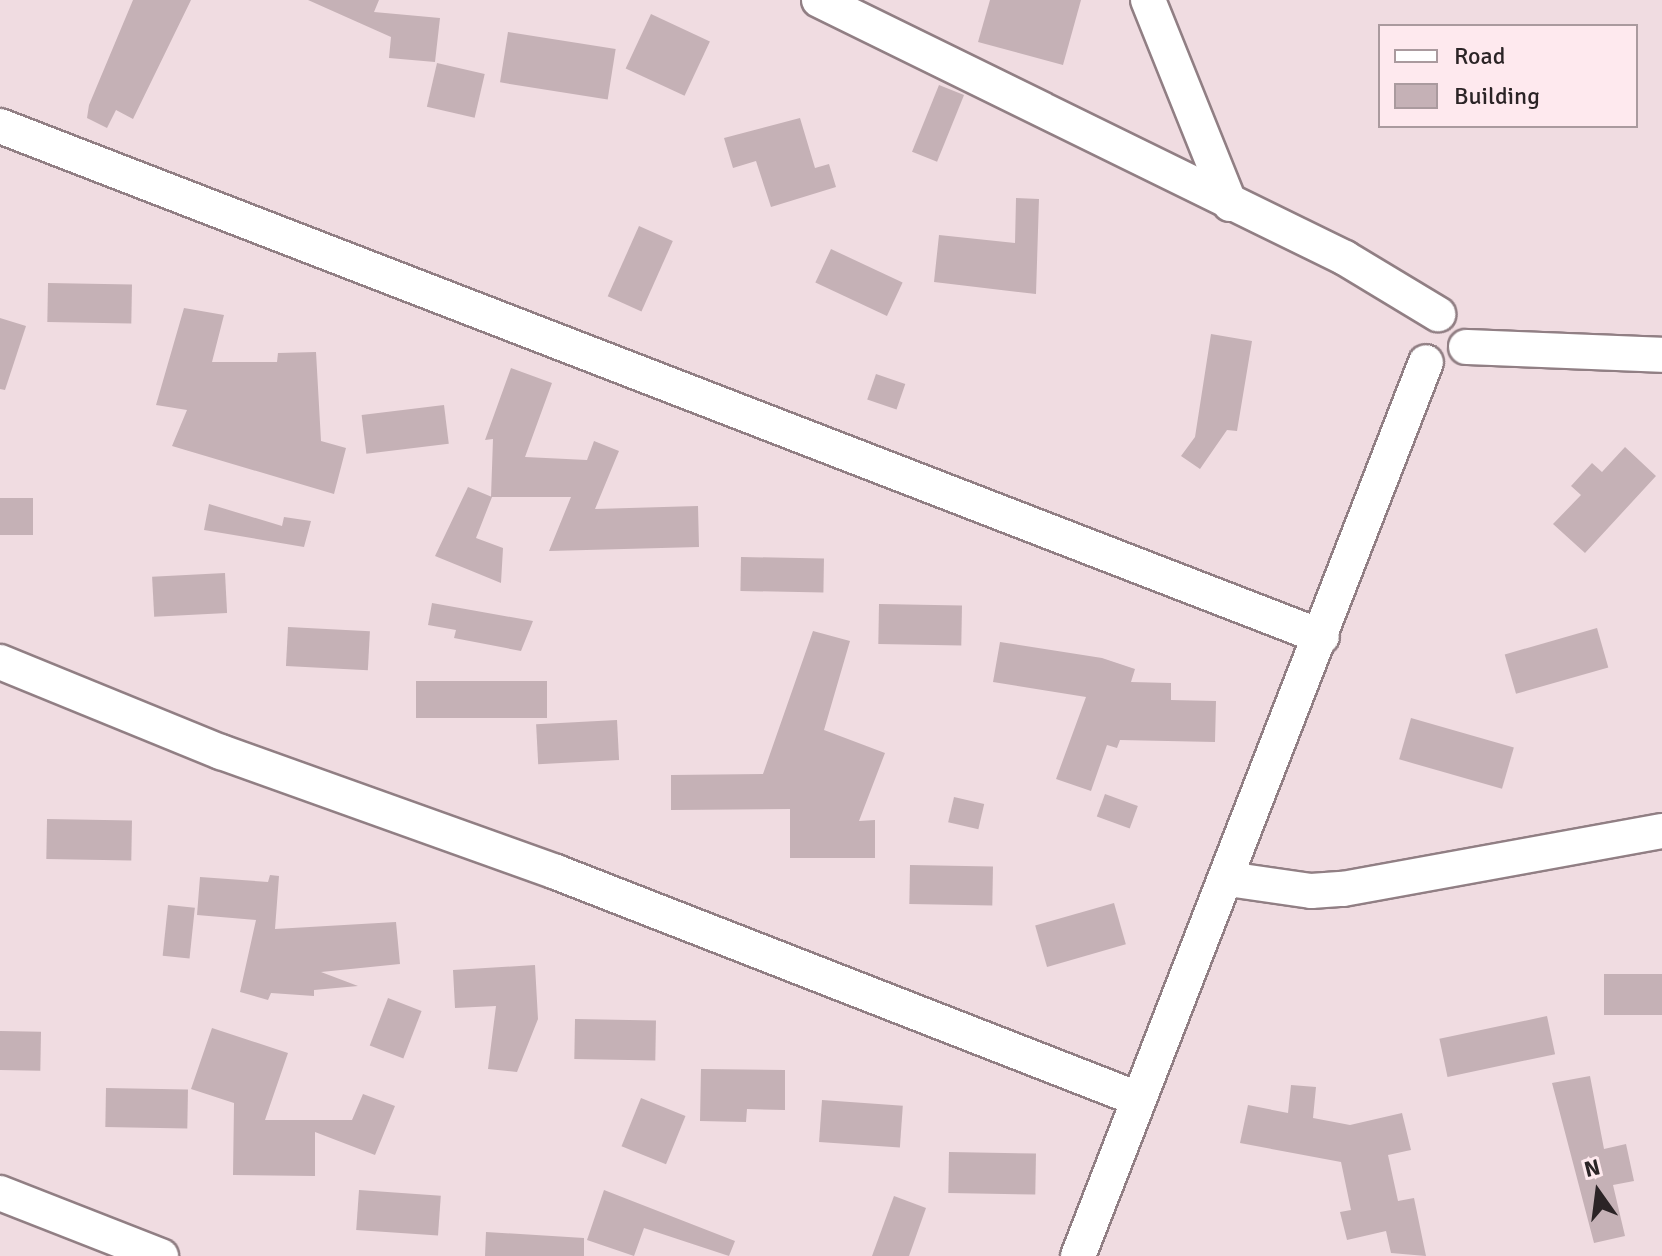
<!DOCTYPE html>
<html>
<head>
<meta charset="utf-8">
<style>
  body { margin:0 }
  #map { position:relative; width:1662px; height:1256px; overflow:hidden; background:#f0dce1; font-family:Signika,sans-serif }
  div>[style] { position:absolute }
  .building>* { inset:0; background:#c5b1b6; transform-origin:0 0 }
  .roads { filter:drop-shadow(2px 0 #917f84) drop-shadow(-2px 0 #917f84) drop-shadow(0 2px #917f84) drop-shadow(0 -2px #917f84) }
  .minor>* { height:34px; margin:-17px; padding:0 17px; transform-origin:17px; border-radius:17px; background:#fff }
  span { translate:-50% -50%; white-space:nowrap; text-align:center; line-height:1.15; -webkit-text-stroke:6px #fee9ee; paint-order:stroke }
  .legend { position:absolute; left:1378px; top:24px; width:260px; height:104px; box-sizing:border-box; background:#fee9ee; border:2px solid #aa9a9e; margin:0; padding:10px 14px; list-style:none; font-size:24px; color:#2b2426 }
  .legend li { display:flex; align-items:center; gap:16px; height:40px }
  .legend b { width:40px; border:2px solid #aa9a9e }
  .north { position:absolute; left:1558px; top:1152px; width:80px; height:80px; -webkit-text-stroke:6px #fee9ee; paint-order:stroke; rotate:346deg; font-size:22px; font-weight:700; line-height:32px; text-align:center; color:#2b2426 }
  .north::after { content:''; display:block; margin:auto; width:28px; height:36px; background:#2b2426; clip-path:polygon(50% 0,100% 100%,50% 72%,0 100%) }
</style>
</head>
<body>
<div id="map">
  <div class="building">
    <i style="clip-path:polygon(133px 0,191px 0,133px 119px,116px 110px,107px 128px,87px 118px,89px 105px)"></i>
    <i style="clip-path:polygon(308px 0,379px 0,374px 12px,440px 18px,435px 62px,389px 58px,391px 37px)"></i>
    <i style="clip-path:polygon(990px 0,1081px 0,1063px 65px,978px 42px)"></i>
    <i style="left:651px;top:14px;width:65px;height:60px;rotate:25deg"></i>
    <i style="left:508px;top:32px;width:109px;height:51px;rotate:9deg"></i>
    <i style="left:437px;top:63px;width:49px;height:45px;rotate:13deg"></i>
    <i style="left:939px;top:85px;width:27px;height:72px;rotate:22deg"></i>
    <i style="clip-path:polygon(800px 118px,815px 168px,829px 164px,836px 187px,771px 207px,756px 161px,733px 168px,724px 138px)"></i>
    <i style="clip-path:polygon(1016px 198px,1039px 199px,1036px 294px,934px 282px,939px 235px,1015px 243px)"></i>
    <i style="left:639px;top:226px;width:37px;height:77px;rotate:24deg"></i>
    <i style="left:831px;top:249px;width:79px;height:37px;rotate:25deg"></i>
    <i style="left:48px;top:283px;width:84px;height:39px;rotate:1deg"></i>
    <i style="clip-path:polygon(184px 308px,224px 315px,212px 362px,277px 362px,278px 353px,316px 352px,321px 441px,346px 448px,334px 494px,172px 446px,187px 410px,156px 405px)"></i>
    <i style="clip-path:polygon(0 318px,26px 326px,5px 390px,0 389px)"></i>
    <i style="clip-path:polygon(1211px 334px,1252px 341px,1237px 431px,1227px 430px,1200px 469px,1181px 456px,1195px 437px)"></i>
    <i style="clip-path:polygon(511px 368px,552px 383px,525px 457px,587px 460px,594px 441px,619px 451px,595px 509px,698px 506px,699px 547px,549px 551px,571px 497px,491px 497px,493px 439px,485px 440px)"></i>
    <i style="left:876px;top:374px;width:31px;height:27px;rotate:19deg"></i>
    <i style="left:444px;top:405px;width:39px;height:83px;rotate:83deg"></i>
    <i style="clip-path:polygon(1625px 447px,1656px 476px,1585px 553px,1553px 524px,1581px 495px,1571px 486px,1592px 463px,1602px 472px)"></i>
    <i style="clip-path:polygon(468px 487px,492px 497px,476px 538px,503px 548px,501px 583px,435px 556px)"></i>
    <i style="left:0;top:498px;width:33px;height:37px"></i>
    <i style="clip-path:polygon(209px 504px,282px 526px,284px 517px,311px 521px,304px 547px,204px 530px)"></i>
    <i style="left:741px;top:557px;width:83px;height:34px;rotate:1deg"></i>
    <i style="left:225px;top:573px;width:40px;height:73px;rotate:87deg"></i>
    <i style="clip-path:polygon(432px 603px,533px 621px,521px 651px,454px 638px,456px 630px,428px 625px)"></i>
    <i style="left:879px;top:604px;width:83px;height:40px;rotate:1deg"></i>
    <i style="left:288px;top:627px;width:82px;height:39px;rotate:3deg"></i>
    <i style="left:1597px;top:628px;width:41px;height:96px;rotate:74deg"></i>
    <i style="clip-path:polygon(813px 631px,850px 641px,824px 730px,885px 753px,859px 821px,875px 820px,875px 858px,790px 858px,790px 809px,671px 810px,671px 775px,763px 774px)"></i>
    <i style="clip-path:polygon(1000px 642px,1102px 658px,1135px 669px,1131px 682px,1171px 683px,1171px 700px,1216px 701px,1215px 742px,1120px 740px,1117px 748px,1107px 745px,1091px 791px,1056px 779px,1086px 697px,993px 682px)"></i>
    <i style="left:416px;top:681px;width:131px;height:37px"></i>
    <i style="left:1411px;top:718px;width:107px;height:43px;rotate:16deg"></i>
    <i style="left:617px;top:720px;width:40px;height:81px;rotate:87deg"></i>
    <i style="left:1105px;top:794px;width:35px;height:24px;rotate:20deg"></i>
    <i style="left:954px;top:797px;width:31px;height:26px;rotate:13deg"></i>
    <i style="left:47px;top:819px;width:85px;height:40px;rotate:1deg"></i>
    <i style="left:910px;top:865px;width:83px;height:39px;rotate:1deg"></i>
    <i style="clip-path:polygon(270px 875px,279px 876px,275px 929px,396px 922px,400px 964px,321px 972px,358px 986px,314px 990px,314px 996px,271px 993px,268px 1000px,240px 992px,256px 920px,197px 915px,200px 877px,268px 882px)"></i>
    <i style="left:1114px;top:903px;width:43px;height:82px;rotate:74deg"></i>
    <i style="left:168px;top:905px;width:27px;height:51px;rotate:6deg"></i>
    <i style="clip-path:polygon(535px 965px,538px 1019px,517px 1072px,488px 1069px,496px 1006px,455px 1008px,453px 970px)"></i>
    <i style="left:1662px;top:974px;width:41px;height:58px;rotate:90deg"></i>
    <i style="left:388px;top:998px;width:36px;height:51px;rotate:21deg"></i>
    <i style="left:1547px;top:1016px;width:39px;height:110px;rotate:78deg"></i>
    <i style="left:575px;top:1019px;width:81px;height:40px;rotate:1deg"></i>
    <i style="clip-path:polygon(212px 1028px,288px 1053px,265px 1120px,352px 1120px,363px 1094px,395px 1106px,375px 1155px,315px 1132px,315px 1176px,233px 1175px,234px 1103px,191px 1089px)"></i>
    <i style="left:0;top:1031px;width:41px;height:39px;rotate:1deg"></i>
    <i style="clip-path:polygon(701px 1069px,785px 1070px,785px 1110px,747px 1109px,746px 1122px,700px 1121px)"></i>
    <i style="clip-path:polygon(1590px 1076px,1604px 1149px,1626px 1144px,1634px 1181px,1613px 1185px,1625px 1236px,1594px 1243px,1552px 1083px)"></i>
    <i style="clip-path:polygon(1291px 1085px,1316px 1087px,1313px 1118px,1350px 1125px,1402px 1113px,1411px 1150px,1388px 1155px,1398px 1201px,1414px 1198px,1426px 1256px,1391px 1253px,1386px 1231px,1347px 1240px,1340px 1212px,1351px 1210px,1341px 1162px,1240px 1143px,1248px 1105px,1288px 1113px)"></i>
    <i style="left:106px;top:1088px;width:82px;height:39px;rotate:1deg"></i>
    <i style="left:641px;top:1098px;width:48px;height:52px;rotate:22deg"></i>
    <i style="left:822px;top:1100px;width:81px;height:42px;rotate:4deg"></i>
    <i style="left:949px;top:1152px;width:87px;height:41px;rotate:1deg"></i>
    <i style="left:359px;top:1190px;width:82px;height:40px;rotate:4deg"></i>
    <i style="clip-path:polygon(604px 1190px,735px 1241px,729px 1256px,644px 1228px,634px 1256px,587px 1240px)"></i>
    <i style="clip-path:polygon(894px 1196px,926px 1208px,909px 1256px,872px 1256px)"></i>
    <i style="clip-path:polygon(486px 1232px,584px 1238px,584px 1256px,485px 1256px)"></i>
  </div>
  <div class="roads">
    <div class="minor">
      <i style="left:819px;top:0;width:586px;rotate:26.13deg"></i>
      <i style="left:1345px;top:258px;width:109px;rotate:31.1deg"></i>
      <i style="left:1148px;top:0;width:220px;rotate:68.1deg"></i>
      <i style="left:0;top:126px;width:1417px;rotate:21.13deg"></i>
      <i style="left:1466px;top:347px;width:196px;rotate:2.3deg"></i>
      <i style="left:0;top:662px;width:239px;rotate:22.2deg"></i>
      <i style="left:221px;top:752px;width:356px;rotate:19.7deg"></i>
      <i style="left:556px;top:872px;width:625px;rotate:21.31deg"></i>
      <i style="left:1228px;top:879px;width:84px;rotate:8.2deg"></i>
      <i style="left:1311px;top:891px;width:32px;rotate:-4deg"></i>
      <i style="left:1343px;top:889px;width:324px;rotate:-10.3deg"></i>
      <i style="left:0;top:1193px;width:173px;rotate:21.4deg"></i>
      <i style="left:1078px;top:1256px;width:959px;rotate:-68.73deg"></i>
    </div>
  </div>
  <ul class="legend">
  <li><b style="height:10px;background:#fff"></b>Road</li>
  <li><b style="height:22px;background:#c5b1b6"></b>Building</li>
  </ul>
  <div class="north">N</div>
</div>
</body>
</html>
